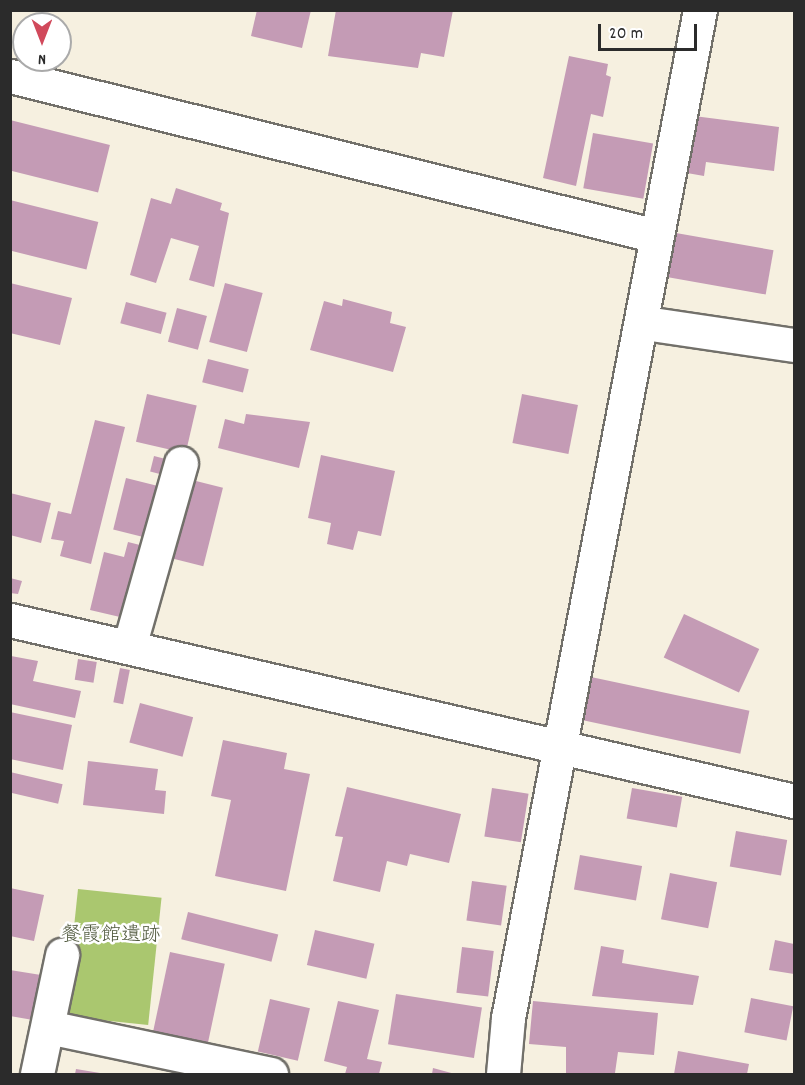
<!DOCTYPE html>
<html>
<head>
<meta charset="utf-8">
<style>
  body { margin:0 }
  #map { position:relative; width:805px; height:1085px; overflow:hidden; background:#f6f0e0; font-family:Dekko,"Klee One",sans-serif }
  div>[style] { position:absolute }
  .green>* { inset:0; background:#aac76f; transform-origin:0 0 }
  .building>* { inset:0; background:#c49bb5; transform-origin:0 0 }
  .roads { filter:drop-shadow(2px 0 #72706a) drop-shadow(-2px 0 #72706a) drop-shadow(0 2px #72706a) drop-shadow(0 -2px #72706a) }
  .minor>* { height:33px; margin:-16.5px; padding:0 16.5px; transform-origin:16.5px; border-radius:16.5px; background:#fff }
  span { translate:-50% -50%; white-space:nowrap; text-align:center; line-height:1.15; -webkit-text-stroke:5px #fff; paint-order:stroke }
  .park-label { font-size:20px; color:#515a3f }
  .frame { position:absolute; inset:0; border:12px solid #2b2b2b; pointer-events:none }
  .north { position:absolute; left:12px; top:12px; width:60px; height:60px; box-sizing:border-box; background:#fff; border:2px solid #aaa; border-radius:50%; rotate:180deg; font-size:16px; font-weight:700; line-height:24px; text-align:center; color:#2b2b2b }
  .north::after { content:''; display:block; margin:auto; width:21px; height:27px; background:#d1495b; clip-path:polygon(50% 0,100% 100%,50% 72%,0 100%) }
  .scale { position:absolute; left:598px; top:24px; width:99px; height:27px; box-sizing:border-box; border:3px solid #2b2b2b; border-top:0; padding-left:8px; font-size:18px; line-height:21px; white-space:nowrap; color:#2b2b2b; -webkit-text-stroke:4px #fff; paint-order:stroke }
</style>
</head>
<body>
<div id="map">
  <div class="green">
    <i style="left:78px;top:889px;width:84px;height:128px;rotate:6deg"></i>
  </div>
  <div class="building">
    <i style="clip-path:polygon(257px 10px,311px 10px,302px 48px,251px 36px)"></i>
    <i style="clip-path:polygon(336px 10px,453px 10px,444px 57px,421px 53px,418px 68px,328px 56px)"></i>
    <i style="clip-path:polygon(569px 56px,608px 64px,606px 75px,611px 77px,603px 117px,591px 114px,576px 186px,543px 178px)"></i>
    <i style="clip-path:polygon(694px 116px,779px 127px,774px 171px,706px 162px,704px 176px,687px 173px)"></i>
    <i style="left:10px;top:120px;width:103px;height:49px;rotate:14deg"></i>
    <i style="left:593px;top:133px;width:61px;height:56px;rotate:10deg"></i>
    <i style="clip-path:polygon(176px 188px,222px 203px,220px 210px,229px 213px,214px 287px,189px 280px,199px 246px,171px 238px,156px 283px,130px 275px,151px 198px,171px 204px)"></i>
    <i style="left:10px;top:200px;width:91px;height:49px;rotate:14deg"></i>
    <i style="left:676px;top:233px;width:99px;height:45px;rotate:10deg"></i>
    <i style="clip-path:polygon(10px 283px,72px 298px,60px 345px,10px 333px)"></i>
    <i style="left:225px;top:283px;width:39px;height:61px;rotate:15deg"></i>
    <i style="clip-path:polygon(343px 299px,392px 312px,390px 323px,406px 327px,393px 372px,310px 350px,324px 301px,342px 306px)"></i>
    <i style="left:126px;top:302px;width:42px;height:22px;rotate:15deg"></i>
    <i style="left:177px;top:308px;width:31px;height:35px;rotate:15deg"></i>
    <i style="left:208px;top:359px;width:42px;height:24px;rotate:14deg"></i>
    <i style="left:147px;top:394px;width:51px;height:49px;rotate:13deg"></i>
    <i style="left:522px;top:394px;width:57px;height:50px;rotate:11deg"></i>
    <i style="clip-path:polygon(246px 414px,310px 422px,299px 468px,218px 448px,225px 419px,244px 424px)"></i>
    <i style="clip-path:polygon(95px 420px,125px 427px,91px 564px,60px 556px,64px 541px,51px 539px,58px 511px,71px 514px)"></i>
    <i style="clip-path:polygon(321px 455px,395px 471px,381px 536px,358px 531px,353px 550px,327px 544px,331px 523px,308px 518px)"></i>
    <i style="left:154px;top:456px;width:12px;height:16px;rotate:14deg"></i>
    <i style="left:126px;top:478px;width:34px;height:53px;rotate:14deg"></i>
    <i style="left:188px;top:479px;width:36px;height:81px;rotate:14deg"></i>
    <i style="clip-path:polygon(10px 493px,51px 503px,41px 543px,10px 535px)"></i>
    <i style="clip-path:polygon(128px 542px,144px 546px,129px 605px,123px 604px,120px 617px,90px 610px,104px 552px,124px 557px)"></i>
    <i style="clip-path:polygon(10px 578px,22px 581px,18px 594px,10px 593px)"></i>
    <i style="left:684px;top:614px;width:83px;height:48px;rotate:25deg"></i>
    <i style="clip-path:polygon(11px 656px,38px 661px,33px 681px,81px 691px,75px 718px,10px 704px)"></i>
    <i style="left:78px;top:659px;width:19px;height:21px;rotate:9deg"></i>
    <i style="left:120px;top:668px;width:10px;height:35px;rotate:11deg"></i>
    <i style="left:591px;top:677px;width:162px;height:44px;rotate:12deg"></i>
    <i style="left:140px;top:703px;width:55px;height:41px;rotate:15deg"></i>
    <i style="clip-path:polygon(10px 712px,72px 725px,63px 770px,10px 759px)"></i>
    <i style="clip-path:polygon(223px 740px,287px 753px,284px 769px,310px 774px,286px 891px,215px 876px,231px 800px,211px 796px)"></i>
    <i style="clip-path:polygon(88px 761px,158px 769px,155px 790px,166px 791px,164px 814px,83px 805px)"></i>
    <i style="left:10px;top:772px;width:54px;height:20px;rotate:13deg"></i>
    <i style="clip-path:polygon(347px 787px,461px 814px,449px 863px,410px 854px,407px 866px,387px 861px,380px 892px,333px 881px,343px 837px,335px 836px)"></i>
    <i style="left:492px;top:788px;width:37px;height:49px;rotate:9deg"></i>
    <i style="left:632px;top:788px;width:51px;height:31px;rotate:10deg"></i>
    <i style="left:736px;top:831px;width:52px;height:36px;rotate:10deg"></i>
    <i style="left:580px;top:855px;width:63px;height:35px;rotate:10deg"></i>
    <i style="left:670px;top:873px;width:48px;height:47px;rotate:11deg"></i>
    <i style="left:472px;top:881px;width:35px;height:40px;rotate:8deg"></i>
    <i style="clip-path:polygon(10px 888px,44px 895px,34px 941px,10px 936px)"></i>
    <i style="left:188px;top:912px;width:93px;height:28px;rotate:14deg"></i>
    <i style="left:315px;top:930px;width:61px;height:36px;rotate:13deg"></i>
    <i style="clip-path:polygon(775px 940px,794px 944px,794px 974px,769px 970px)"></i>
    <i style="clip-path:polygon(601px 946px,624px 950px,622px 963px,699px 976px,693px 1005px,592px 996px)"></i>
    <i style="left:462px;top:947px;width:32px;height:46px;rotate:7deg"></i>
    <i style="left:170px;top:952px;width:56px;height:85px;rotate:12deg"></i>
    <i style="clip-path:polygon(10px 970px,41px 975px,33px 1020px,10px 1016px)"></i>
    <i style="left:396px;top:994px;width:87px;height:51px;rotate:9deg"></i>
    <i style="left:751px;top:998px;width:43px;height:35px;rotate:11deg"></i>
    <i style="left:270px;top:999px;width:41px;height:54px;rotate:13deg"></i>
    <i style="clip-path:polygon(338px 1001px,379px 1010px,367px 1059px,382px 1062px,379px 1074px,345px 1074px,347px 1067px,324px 1061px)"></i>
    <i style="clip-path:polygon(533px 1001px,658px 1013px,654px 1055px,618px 1052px,615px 1073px,566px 1074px,566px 1047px,529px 1044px)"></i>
    <i style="clip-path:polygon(678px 1051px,749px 1064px,747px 1074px,674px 1074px)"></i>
    <i style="clip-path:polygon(433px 1068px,455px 1074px,432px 1074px)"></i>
    <i style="clip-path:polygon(76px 1069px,100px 1073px,100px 1074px,75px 1074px)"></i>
  </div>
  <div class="roads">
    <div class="minor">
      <i style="left:10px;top:76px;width:666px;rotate:13.89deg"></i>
      <i style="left:645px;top:323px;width:151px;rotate:8.4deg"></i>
      <i style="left:10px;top:620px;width:805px;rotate:13deg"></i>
      <i style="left:129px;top:647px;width:191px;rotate:-74.2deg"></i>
      <i style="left:48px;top:1027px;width:228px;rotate:11.9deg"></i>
      <i style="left:37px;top:1074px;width:122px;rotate:-78.1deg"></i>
      <i style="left:503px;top:1074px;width:56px;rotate:-84.9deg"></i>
      <i style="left:508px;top:1018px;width:1026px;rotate:-79.22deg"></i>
    </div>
  </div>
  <div class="park-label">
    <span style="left:111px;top:936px">餐霞館遺跡</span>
  </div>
  <div class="frame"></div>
  <div class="north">N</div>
  <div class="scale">20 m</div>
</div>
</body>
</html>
